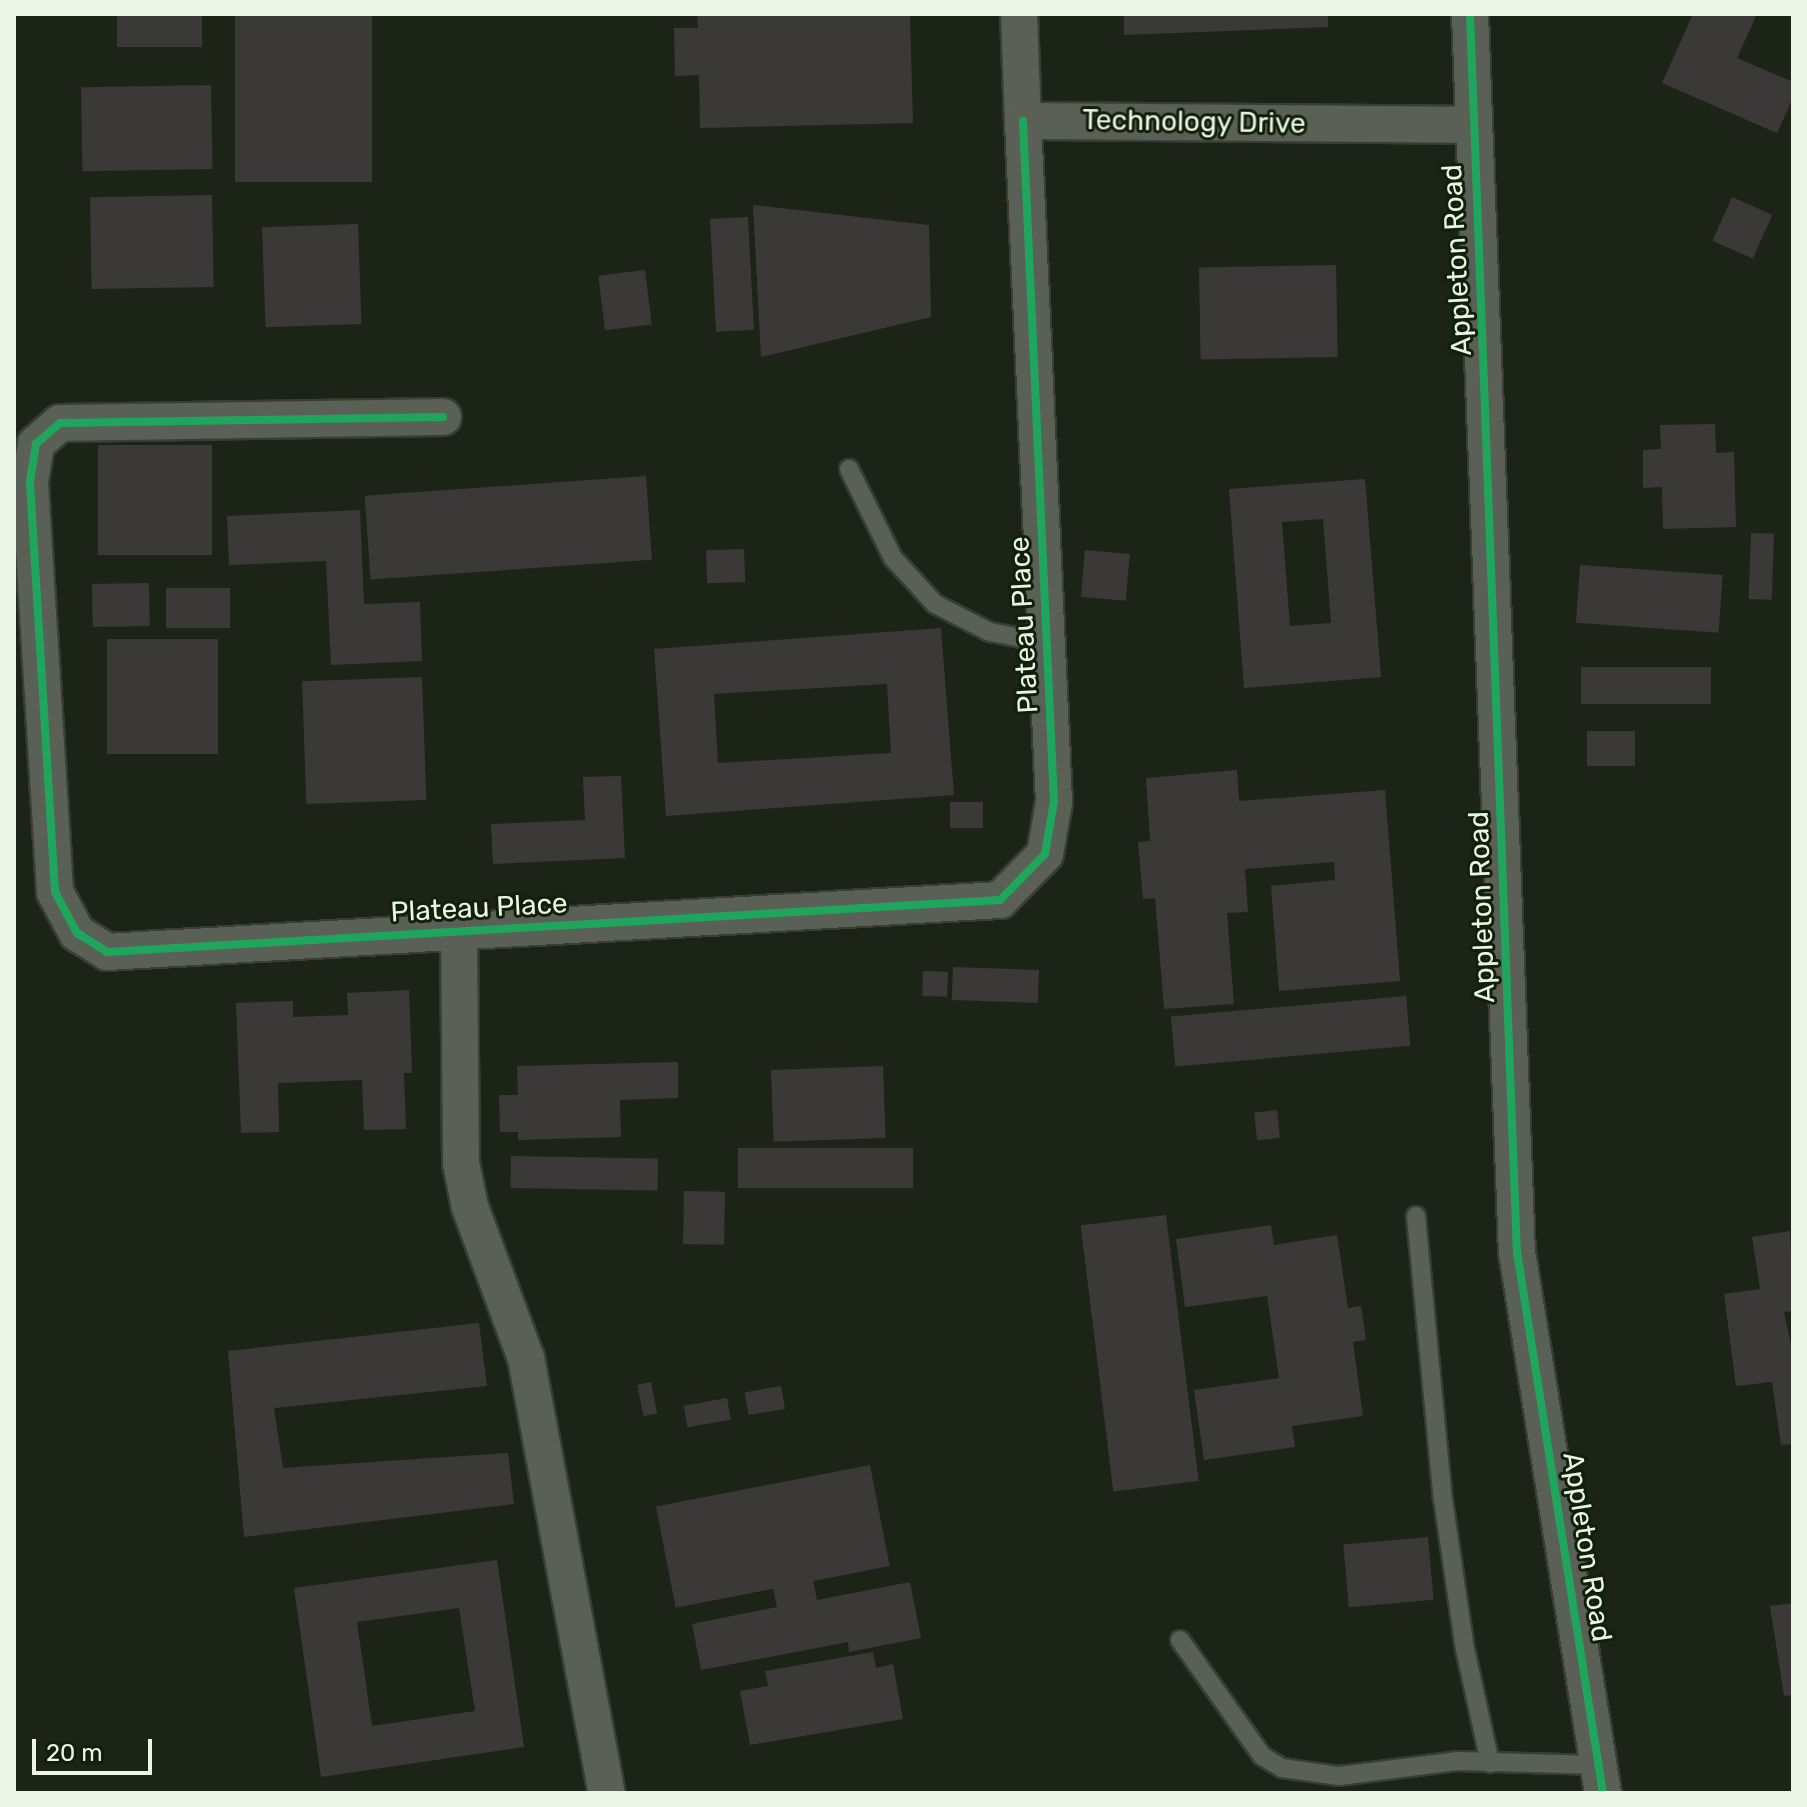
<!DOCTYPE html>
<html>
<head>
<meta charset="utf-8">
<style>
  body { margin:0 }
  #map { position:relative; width:1807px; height:1807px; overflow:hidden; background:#1c2417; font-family:Rubik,sans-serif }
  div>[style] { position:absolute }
  .building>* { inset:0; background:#3b3937; transform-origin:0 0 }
  .roads { filter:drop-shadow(2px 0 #373e35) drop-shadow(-2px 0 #373e35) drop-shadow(0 2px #373e35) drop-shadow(0 -2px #373e35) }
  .service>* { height:18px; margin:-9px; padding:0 9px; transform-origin:9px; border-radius:9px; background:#5a6056 }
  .minor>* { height:36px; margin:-18px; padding:0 18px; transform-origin:18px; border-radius:18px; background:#5a6056 }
  .cycleway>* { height:8px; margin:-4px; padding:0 4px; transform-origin:4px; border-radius:4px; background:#20a55d }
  span { translate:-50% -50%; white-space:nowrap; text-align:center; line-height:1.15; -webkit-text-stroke:6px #121f09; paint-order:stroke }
  .street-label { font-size:28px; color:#ebf5e6 }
  .frame { position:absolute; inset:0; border:16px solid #ebf5e6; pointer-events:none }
  .scale { position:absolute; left:32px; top:1739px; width:120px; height:36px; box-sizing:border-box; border:4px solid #ebf5e6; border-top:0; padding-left:10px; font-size:24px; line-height:28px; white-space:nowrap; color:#ebf5e6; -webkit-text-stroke:6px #121f09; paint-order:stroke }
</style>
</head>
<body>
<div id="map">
  <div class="building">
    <i style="left:117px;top:14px;width:85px;height:33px"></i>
    <i style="left:235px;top:14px;width:137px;height:168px"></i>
    <i style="clip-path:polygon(697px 14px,910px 14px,913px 123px,700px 128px,699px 75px,675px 76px,674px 28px,698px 28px)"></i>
    <i style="clip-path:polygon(1124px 14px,1328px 14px,1328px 27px,1124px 35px)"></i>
    <i style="clip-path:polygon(1693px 14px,1757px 14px,1737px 58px,1793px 82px,1793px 98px,1777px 133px,1662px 83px)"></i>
    <i style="left:211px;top:85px;width:84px;height:130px;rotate:89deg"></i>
    <i style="left:212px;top:195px;width:92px;height:122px;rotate:89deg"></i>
    <i style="left:1732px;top:197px;width:44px;height:48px;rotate:24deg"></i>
    <i style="clip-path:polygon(753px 205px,929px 225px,931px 317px,761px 357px)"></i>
    <i style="left:748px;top:217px;width:113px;height:38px;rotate:87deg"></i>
    <i style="left:358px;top:224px;width:100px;height:96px;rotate:88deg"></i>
    <i style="left:1336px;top:265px;width:92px;height:137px;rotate:89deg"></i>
    <i style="left:645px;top:270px;width:55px;height:47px;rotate:83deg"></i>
    <i style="clip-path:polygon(1715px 424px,1716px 453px,1734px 452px,1736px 527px,1663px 529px,1662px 487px,1643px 488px,1643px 450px,1661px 449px,1660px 425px)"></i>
    <i style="left:98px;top:445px;width:114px;height:110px"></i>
    <i style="left:646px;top:476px;width:84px;height:282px;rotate:86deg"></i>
    <i style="clip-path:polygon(evenodd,1365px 479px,1381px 677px,1244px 688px,1229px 489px,1365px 479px,1323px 519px,1331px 623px,1290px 626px,1282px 522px,1323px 519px)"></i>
    <i style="clip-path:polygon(360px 510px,364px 604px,420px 602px,422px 661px,331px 665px,326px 561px,229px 565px,227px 516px)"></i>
    <i style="left:1751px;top:533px;width:23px;height:66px;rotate:2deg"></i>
    <i style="left:744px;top:549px;width:33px;height:38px;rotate:88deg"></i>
    <i style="left:1085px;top:550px;width:45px;height:47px;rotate:5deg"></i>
    <i style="left:1580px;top:565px;width:143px;height:58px;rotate:4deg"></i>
    <i style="left:149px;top:583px;width:43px;height:57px;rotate:89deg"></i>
    <i style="left:166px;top:588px;width:64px;height:40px"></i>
    <i style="clip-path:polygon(evenodd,941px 628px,954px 795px,666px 816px,654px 649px,941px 628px,887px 684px,891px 753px,718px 763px,714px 694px,887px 684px)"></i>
    <i style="left:218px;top:639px;width:115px;height:111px;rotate:90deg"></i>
    <i style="left:1711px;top:667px;width:37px;height:130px;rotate:90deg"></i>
    <i style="left:422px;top:677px;width:123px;height:120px;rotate:88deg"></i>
    <i style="left:1587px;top:731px;width:48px;height:35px"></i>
    <i style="clip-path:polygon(1237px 770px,1239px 801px,1385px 790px,1400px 981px,1279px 991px,1271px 886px,1335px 880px,1334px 862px,1245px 869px,1248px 912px,1227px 913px,1234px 1004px,1164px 1009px,1155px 898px,1143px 899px,1138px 842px,1150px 841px,1146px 778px)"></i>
    <i style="clip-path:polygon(621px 776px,625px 858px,493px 864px,491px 824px,585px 820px,583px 777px)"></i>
    <i style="left:950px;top:802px;width:33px;height:26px"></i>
    <i style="left:953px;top:967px;width:86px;height:33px;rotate:2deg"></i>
    <i style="left:923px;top:971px;width:25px;height:25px;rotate:2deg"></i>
    <i style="clip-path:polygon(409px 990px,412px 1073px,404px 1073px,406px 1129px,364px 1130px,362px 1080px,278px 1083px,279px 1132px,241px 1133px,236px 1003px,293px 1001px,293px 1017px,348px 1015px,347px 993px)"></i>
    <i style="left:1406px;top:996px;width:50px;height:236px;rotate:85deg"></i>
    <i style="clip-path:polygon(678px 1062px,678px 1098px,620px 1100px,621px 1137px,518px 1140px,518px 1132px,500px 1132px,499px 1095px,518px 1095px,517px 1066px)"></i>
    <i style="left:883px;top:1066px;width:72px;height:112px;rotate:88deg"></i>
    <i style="left:1277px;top:1110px;width:28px;height:23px;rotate:84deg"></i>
    <i style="left:913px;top:1148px;width:40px;height:175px;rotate:90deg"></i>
    <i style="left:511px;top:1156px;width:147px;height:32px;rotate:1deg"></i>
    <i style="left:684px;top:1191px;width:41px;height:53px;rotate:1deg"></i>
    <i style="left:1166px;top:1215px;width:268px;height:86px;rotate:83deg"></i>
    <i style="clip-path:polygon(1271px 1225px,1274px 1245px,1337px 1235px,1348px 1308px,1361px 1306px,1366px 1340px,1353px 1342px,1363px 1416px,1292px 1426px,1295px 1447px,1204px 1460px,1194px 1390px,1279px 1378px,1267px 1296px,1185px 1307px,1176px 1239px)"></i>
    <i style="clip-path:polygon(1790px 1231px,1793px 1311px,1784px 1312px,1793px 1354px,1793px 1444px,1781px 1445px,1772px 1382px,1736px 1386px,1724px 1294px,1760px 1289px,1752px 1237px)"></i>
    <i style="clip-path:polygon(479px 1323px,487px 1386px,274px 1408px,283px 1468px,508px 1453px,514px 1504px,244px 1537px,228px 1351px)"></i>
    <i style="left:651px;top:1382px;width:32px;height:14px;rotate:79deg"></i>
    <i style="left:781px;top:1386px;width:23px;height:37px;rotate:80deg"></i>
    <i style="left:727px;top:1398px;width:22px;height:44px;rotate:80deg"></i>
    <i style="left:870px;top:1465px;width:103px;height:218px;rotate:79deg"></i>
    <i style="left:1428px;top:1537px;width:63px;height:85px;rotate:85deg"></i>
    <i style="clip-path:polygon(evenodd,497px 1560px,524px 1747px,321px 1777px,294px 1588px,497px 1560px,459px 1608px,475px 1711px,372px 1726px,357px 1622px,459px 1608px)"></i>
    <i style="clip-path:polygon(813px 1580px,817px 1600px,910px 1582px,921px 1638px,849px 1652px,848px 1642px,701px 1670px,692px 1624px,777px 1607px,773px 1587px)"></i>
    <i style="clip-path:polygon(1793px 1603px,1793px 1695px,1784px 1696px,1770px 1606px)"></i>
    <i style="clip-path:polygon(873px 1652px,876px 1668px,893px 1664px,903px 1719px,750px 1745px,740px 1691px,768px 1686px,765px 1671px)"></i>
  </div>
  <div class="roads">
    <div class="service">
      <i style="left:849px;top:469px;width:99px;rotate:63.7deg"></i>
      <i style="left:893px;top:558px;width:62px;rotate:47.6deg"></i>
      <i style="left:935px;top:604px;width:62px;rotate:27deg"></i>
      <i style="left:990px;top:632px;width:58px;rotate:10.9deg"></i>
      <i style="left:1416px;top:1216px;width:284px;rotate:84.6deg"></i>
      <i style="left:1443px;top:1499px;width:152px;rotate:81.7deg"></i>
      <i style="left:1465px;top:1649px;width:117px;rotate:77.6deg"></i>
      <i style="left:1180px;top:1640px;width:142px;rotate:54.7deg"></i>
      <i style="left:1262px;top:1756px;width:23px;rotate:31deg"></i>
      <i style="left:1282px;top:1768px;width:58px;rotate:8deg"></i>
      <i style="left:1339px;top:1776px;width:119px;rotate:-7.2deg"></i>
      <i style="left:1457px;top:1761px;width:142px;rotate:1.6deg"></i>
    </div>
    <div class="minor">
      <i style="left:1019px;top:14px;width:107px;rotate:87.9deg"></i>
      <i style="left:1023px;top:121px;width:450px;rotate:0.5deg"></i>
      <i style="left:1470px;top:14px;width:1239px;rotate:87.83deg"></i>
      <i style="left:1517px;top:1252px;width:548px;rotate:80.97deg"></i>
      <i style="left:443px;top:417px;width:383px;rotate:179.1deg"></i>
      <i style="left:60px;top:423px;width:32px;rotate:139deg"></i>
      <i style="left:36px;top:444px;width:39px;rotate:99deg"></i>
      <i style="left:30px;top:483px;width:410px;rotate:86.5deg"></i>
      <i style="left:55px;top:892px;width:47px;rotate:61.8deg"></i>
      <i style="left:77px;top:933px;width:36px;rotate:32deg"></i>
      <i style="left:107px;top:952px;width:895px;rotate:-3.33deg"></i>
      <i style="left:1000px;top:900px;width:64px;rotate:-45.6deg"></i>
      <i style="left:1045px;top:854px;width:53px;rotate:-80.2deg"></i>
      <i style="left:1054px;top:802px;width:682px;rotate:-92.61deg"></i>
      <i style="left:459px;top:931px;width:232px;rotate:89.5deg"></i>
      <i style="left:461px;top:1163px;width:45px;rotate:78.4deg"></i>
      <i style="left:470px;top:1207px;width:161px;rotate:69.7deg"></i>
      <i style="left:526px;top:1358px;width:442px;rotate:79.5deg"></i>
    </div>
  </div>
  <div class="cycleway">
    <i style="left:1470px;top:14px;width:1239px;rotate:87.83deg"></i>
    <i style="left:1517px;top:1252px;width:548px;rotate:80.97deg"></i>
    <i style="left:443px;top:417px;width:383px;rotate:179.1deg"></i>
    <i style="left:60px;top:423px;width:32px;rotate:139deg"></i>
    <i style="left:36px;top:444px;width:39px;rotate:99deg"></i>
    <i style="left:30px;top:483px;width:410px;rotate:86.5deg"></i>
    <i style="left:55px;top:892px;width:47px;rotate:61.8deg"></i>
    <i style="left:77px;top:933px;width:36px;rotate:32deg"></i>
    <i style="left:107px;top:952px;width:895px;rotate:-3.33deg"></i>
    <i style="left:1000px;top:900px;width:64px;rotate:-45.6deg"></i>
    <i style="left:1045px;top:854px;width:53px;rotate:-80.2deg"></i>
    <i style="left:1054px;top:802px;width:682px;rotate:-92.61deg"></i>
  </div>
  <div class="street-label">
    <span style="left:1194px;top:122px;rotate:1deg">Technology Drive</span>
    <span style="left:1457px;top:260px;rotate:-93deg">Appleton Road</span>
    <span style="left:1024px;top:625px;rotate:-93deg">Plateau Place</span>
    <span style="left:1482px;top:907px;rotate:-92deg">Appleton Road</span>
    <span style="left:479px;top:908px;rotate:-3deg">Plateau Place</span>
    <span style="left:1587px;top:1547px;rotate:81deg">Appleton Road</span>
  </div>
  <div class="frame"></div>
  <div class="scale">20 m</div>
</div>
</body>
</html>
